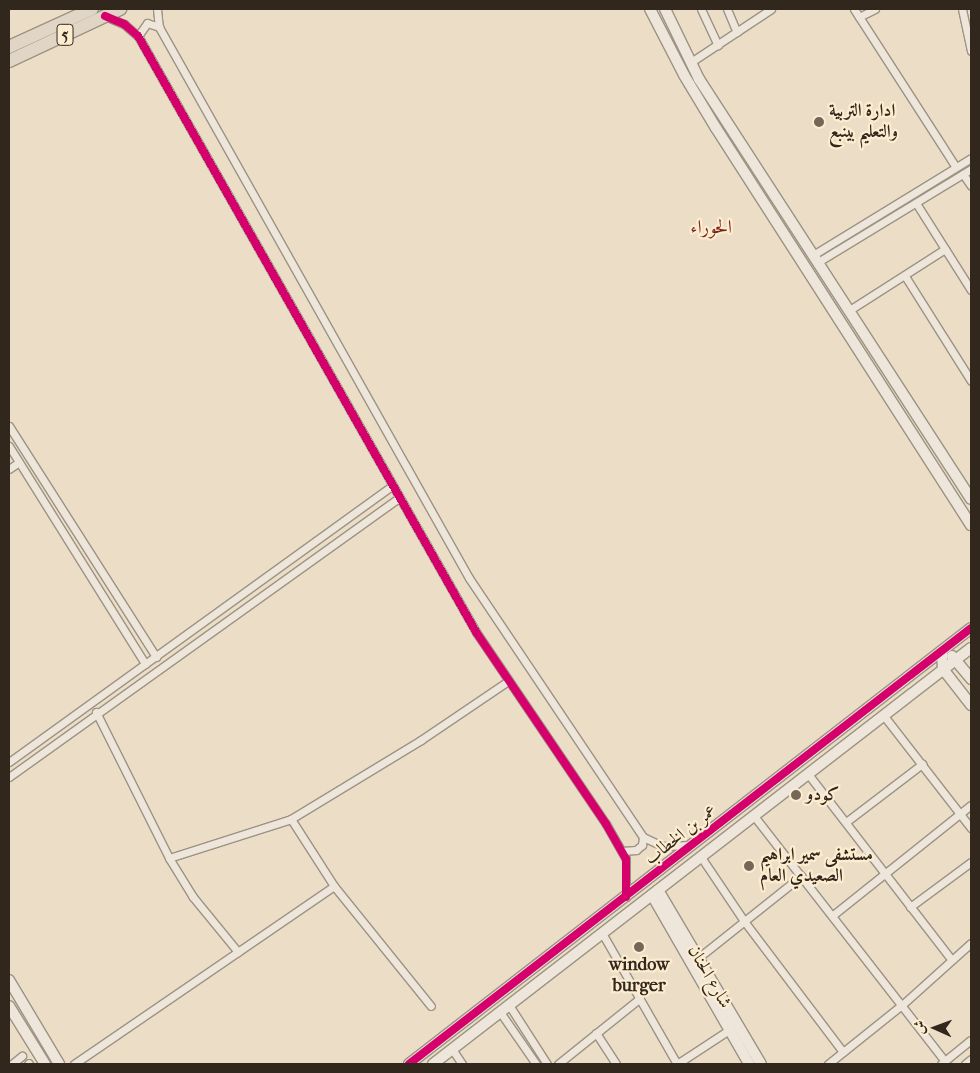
<!DOCTYPE html>
<html>
<head>
<meta charset="utf-8">
<style>
  body { margin:0 }
  #map { position:relative; width:980px; height:1073px; overflow:hidden; background:#ecdec6; font-family:"IM FELL French Canon",Amiri,serif }
  div>[style] { position:absolute }
  .roads { filter:drop-shadow(1px 0 #9c9384) drop-shadow(-1px 0 #9c9384) drop-shadow(0 1px #9c9384) drop-shadow(0 -1px #9c9384) }
  .street>* { height:7px; margin:-3.5px; padding:0 3.5px; transform-origin:3.5px; border-radius:3.5px; background:#eee6da }
  .secondary>* { height:10px; margin:-5px; padding:0 5px; transform-origin:5px; border-radius:5px; background:#eee6da }
  .highway>* { height:12px; margin:-6px; padding:0 6px; transform-origin:6px; border-radius:6px; background:#e1d6c5 }
  .cycleway>* { height:8px; margin:-4px; padding:0 4px; transform-origin:4px; border-radius:4px; background:#d6006c }
  .dots>* { width:14px; height:14px; translate:-50% -50%; box-sizing:border-box; border:2px solid #fcecd0; border-radius:50% }
  span { translate:-50% -50%; white-space:nowrap; text-align:center; line-height:1.15; -webkit-text-stroke:4.5px #fcecd0; paint-order:stroke }
  .shield-label span { padding:1px 4px; background:#fcecd0; border:1px solid; border-radius:4px; -webkit-text-stroke-width:0 }
  .shield-label { font-size:16px; color:#32271d; font-weight:700 }
  .poi-label { font-size:18px; color:#32271d; font-weight:700 }
  .left { translate:0 -50%; text-align:left }
  .street-label { font-size:18px; color:#32271d }
  .neighbourhood-label { font-size:19px; color:#7a1f14 }
  .frame { position:absolute; inset:0; border:10px solid #32271d; pointer-events:none }
  .north { position:absolute; left:910px; top:1003px; width:50px; height:50px; -webkit-text-stroke:4px #fcecd0; paint-order:stroke; rotate:272deg; font-size:14px; font-weight:700; line-height:20px; text-align:center; color:#32271d }
  .north::after { content:''; display:block; margin:auto; width:18px; height:22px; background:#32271d; clip-path:polygon(50% 0,100% 100%,50% 72%,0 100%) }
</style>
</head>
<body>
<div id="map">
  <div class="roads">
    <div class="street">
      <i style="left:157px;top:9px;width:18px;rotate:84deg"></i>
      <i style="left:159px;top:27px;width:632px;rotate:60.64deg"></i>
      <i style="left:469px;top:578px;width:312px;rotate:56.1deg"></i>
      <i style="left:643px;top:837px;width:21px;rotate:25deg"></i>
      <i style="left:662px;top:846px;width:30px;rotate:-2deg"></i>
      <i style="left:701px;top:9px;width:40px;rotate:65deg"></i>
      <i style="left:727px;top:9px;width:25px;rotate:67deg"></i>
      <i style="left:854px;top:9px;width:188px;rotate:57.2deg"></i>
      <i style="left:962px;top:9px;width:43px;rotate:77.9deg"></i>
      <i style="left:105px;top:16px;width:21px;rotate:23deg"></i>
      <i style="left:124px;top:24px;width:18px;rotate:41deg"></i>
      <i style="left:138px;top:36px;width:685px;rotate:60.44deg"></i>
      <i style="left:476px;top:632px;width:232px;rotate:55.9deg"></i>
      <i style="left:606px;top:824px;width:40px;rotate:60.3deg"></i>
      <i style="left:626px;top:859px;width:38px;rotate:90deg"></i>
      <i style="left:859px;top:17px;width:18px;rotate:-27deg"></i>
      <i style="left:138px;top:36px;width:16px;rotate:-55deg"></i>
      <i style="left:147px;top:23px;width:13px;rotate:18deg"></i>
      <i style="left:691px;top:62px;width:96px;rotate:-33.5deg"></i>
      <i style="left:963px;top:174px;width:14px;rotate:56deg"></i>
      <i style="left:916px;top:203px;width:103px;rotate:57.7deg"></i>
      <i style="left:813px;top:255px;width:185px;rotate:-31.5deg"></i>
      <i style="left:818px;top:262px;width:179px;rotate:-31.3deg"></i>
      <i style="left:905px;top:276px;width:124px;rotate:57.8deg"></i>
      <i style="left:848px;top:311px;width:115px;rotate:-32.6deg"></i>
      <i style="left:9px;top:426px;width:274px;rotate:57.5deg"></i>
      <i style="left:9px;top:446px;width:257px;rotate:58deg"></i>
      <i style="left:9px;top:469px;width:12px;rotate:-35deg"></i>
      <i style="left:96px;top:712px;width:163px;rotate:63.4deg"></i>
      <i style="left:169px;top:858px;width:46px;rotate:58.4deg"></i>
      <i style="left:193px;top:897px;width:71px;rotate:50.7deg"></i>
      <i style="left:884px;top:716px;width:142px;rotate:52.2deg"></i>
      <i style="left:9px;top:762px;width:471px;rotate:-35.8deg"></i>
      <i style="left:808px;top:774px;width:234px;rotate:52.3deg"></i>
      <i style="left:9px;top:777px;width:479px;rotate:-35.6deg"></i>
      <i style="left:754px;top:816px;width:311px;rotate:52.1deg"></i>
      <i style="left:291px;top:819px;width:80px;rotate:57.3deg"></i>
      <i style="left:334px;top:886px;width:154px;rotate:51.1deg"></i>
      <i style="left:846px;top:822px;width:96px;rotate:-37.3deg"></i>
      <i style="left:622px;top:851px;width:14px;rotate:-4deg"></i>
      <i style="left:636px;top:850px;width:8px;rotate:-40deg"></i>
      <i style="left:642px;top:845px;width:8px;rotate:-83deg"></i>
      <i style="left:701px;top:857px;width:77px;rotate:56.1deg"></i>
      <i style="left:744px;top:921px;width:164px;rotate:52.9deg"></i>
      <i style="left:169px;top:858px;width:128px;rotate:-17.7deg"></i>
      <i style="left:291px;top:819px;width:152px;rotate:-31.3deg"></i>
      <i style="left:421px;top:740px;width:105px;rotate:-34.1deg"></i>
      <i style="left:910px;top:907px;width:76px;rotate:-36.4deg"></i>
      <i style="left:833px;top:915px;width:176px;rotate:-38.6deg"></i>
      <i style="left:602px;top:933px;width:151px;rotate:60.2deg"></i>
      <i style="left:698px;top:958px;width:132px;rotate:-38.5deg"></i>
      <i style="left:509px;top:1005px;width:70px;rotate:57.2deg"></i>
      <i style="left:500px;top:1012px;width:63px;rotate:55.3deg"></i>
      <i style="left:596px;top:1033px;width:37px;rotate:57deg"></i>
      <i style="left:452px;top:1049px;width:18px;rotate:56deg"></i>
      <i style="left:12px;top:1064px;width:13px;rotate:-39deg"></i>
      <i style="left:28px;top:1064px;width:1px;rotate:-45deg"></i>
      <i style="left:74px;top:1064px;width:315px;rotate:-34.4deg"></i>
      <i style="left:558px;top:1064px;width:105px;rotate:-38.8deg"></i>
      <i style="left:677px;top:1064px;width:62px;rotate:-33.2deg"></i>
      <i style="left:828px;top:1064px;width:96px;rotate:-38.7deg"></i>
      <i style="left:903px;top:1004px;width:91px;rotate:-41.9deg"></i>
      <i style="left:941px;top:1064px;width:38px;rotate:-39deg"></i>
      <i style="left:965px;top:1064px;width:8px;rotate:-40deg"></i>
    </div>
    <div class="secondary">
      <i style="left:650px;top:9px;width:74px;rotate:62.7deg"></i>
      <i style="left:684px;top:75px;width:62px;rotate:58.9deg"></i>
      <i style="left:716px;top:128px;width:472px;rotate:57.3deg"></i>
      <i style="left:665px;top:9px;width:78px;rotate:64.1deg"></i>
      <i style="left:699px;top:79px;width:500px;rotate:57.07deg"></i>
      <i style="left:942px;top:651px;width:18px;rotate:87deg"></i>
      <i style="left:943px;top:669px;width:46px;rotate:52.1deg"></i>
      <i style="left:952px;top:656px;width:30px;rotate:50deg"></i>
      <i style="left:658px;top:890px;width:202px;rotate:59.4deg"></i>
      <i style="left:652px;top:895px;width:195px;rotate:60.1deg"></i>
      <i style="left:9px;top:980px;width:98px;rotate:59.2deg"></i>
      <i style="left:9px;top:1006px;width:68px;rotate:58.2deg"></i>
      <i style="left:409px;top:1064px;width:711px;rotate:-37.8deg"></i>
      <i style="left:433px;top:1064px;width:680px;rotate:-37.71deg"></i>
    </div>
    <div class="highway">
      <i style="left:9px;top:47px;width:91px;rotate:-24.6deg"></i>
      <i style="left:9px;top:61px;width:123px;rotate:-25.1deg"></i>
    </div>
  </div>
  <div class="cycleway">
    <i style="left:105px;top:16px;width:21px;rotate:23deg"></i>
    <i style="left:124px;top:24px;width:18px;rotate:41deg"></i>
    <i style="left:138px;top:36px;width:685px;rotate:60.44deg"></i>
    <i style="left:476px;top:632px;width:232px;rotate:55.9deg"></i>
    <i style="left:606px;top:824px;width:40px;rotate:60.3deg"></i>
    <i style="left:626px;top:859px;width:38px;rotate:90deg"></i>
    <i style="left:409px;top:1064px;width:711px;rotate:-37.8deg"></i>
  </div>
  <div class="dots">
    <i style="left:819px;top:122px;background:#736758"></i>
    <i style="left:796px;top:795px;background:#736758"></i>
    <i style="left:749px;top:866px;background:#736758"></i>
    <i style="left:639px;top:947px;background:#736758"></i>
  </div>
  <div class="shield-label">
    <span style="left:65px;top:35px">5</span>
  </div>
  <div class="poi-label">
    <span class="left" style="left:829px;top:122px">ادارة التربية<br>والتعليم بينبع</span>
    <span class="left" style="left:806px;top:795px">كودو</span>
    <span class="left" style="left:760px;top:866px">مستشفى سمير ابراهيم<br>الصعيدي العام</span>
    <span style="left:639px;top:976px">window<br>burger</span>
  </div>
  <div class="street-label">
    <span style="left:681px;top:835px;rotate:-38deg">عمر بن الخطاب</span>
    <span style="left:709px;top:977px;rotate:60deg">شارع الحنان</span>
  </div>
  <div class="neighbourhood-label">
    <span style="left:711px;top:228px">الحوراء</span>
  </div>
  <div class="frame"></div>
  <div class="north">ش</div>
</div>
</body>
</html>
